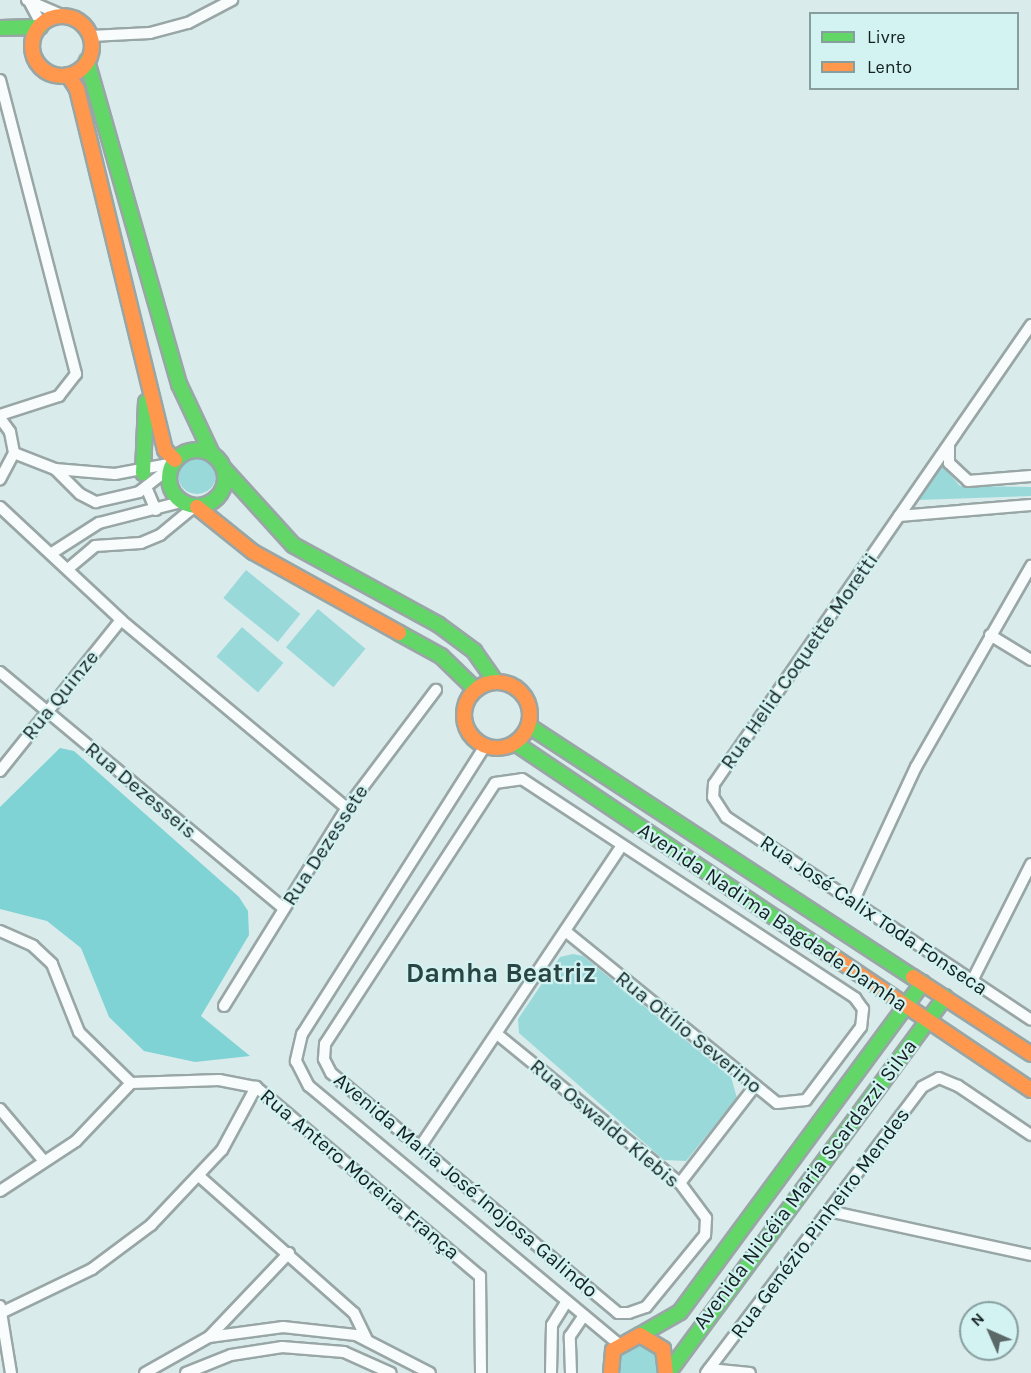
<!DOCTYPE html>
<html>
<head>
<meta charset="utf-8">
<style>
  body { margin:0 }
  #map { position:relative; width:1031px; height:1373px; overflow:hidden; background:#daebeb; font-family:Karla,sans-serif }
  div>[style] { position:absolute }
  .green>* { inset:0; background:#9ad9da; transform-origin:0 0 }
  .round { border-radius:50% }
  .forest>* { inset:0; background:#7fd3d5 }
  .roads { filter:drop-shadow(2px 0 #99a6a6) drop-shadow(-2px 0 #99a6a6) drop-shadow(0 2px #99a6a6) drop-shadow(0 -2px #99a6a6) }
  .street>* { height:10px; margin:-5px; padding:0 5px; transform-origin:5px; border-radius:5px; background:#f9fcfc }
  .fast>* { height:14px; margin:-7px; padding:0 7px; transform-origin:7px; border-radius:7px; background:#63d668 }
  .fast>.ring { margin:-7px; padding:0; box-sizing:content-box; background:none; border:14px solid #63d668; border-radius:50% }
  .slow>* { height:14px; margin:-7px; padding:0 7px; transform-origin:7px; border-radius:7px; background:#ff974d }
  .slow>.ring { margin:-7px; padding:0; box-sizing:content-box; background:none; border:14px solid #ff974d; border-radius:50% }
  span { translate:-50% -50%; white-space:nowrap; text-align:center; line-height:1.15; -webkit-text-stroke:4.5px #d3f2f2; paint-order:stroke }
  .street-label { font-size:21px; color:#152121 }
  .district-label { font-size:27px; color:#2a4444; font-weight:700 }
  .legend { position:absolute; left:809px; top:12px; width:210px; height:78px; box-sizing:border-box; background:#d3f2f2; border:2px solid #879e9e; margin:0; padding:8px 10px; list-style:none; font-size:18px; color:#152121 }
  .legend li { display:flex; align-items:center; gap:12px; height:30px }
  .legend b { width:30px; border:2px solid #879e9e }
  .north { position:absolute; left:959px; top:1301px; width:60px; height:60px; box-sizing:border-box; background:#d3f2f2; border:2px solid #879e9e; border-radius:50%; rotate:315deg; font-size:16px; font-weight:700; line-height:24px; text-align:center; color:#152121 }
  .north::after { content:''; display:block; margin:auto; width:21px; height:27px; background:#5a6868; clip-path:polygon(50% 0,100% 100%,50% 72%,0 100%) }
</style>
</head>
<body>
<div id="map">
  <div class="green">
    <i class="round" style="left:178px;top:456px;width:38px;height:38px"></i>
    <i style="clip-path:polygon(942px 465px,960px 486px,1031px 487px,1031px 496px,918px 500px)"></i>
    <i style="left:246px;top:570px;width:70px;height:36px;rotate:39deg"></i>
    <i style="left:318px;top:609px;width:62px;height:50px;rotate:40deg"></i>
    <i style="left:242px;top:627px;width:55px;height:39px;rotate:41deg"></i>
    <i style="clip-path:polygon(573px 954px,583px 956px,731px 1077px,737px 1098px,686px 1161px,664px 1160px,519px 1033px,518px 1019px,560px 957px)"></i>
    <i style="clip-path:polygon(639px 1344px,658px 1357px,657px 1373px,620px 1373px,620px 1357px)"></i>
  </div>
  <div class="forest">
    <i style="clip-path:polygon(60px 748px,74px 751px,239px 897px,248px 911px,249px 935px,201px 1016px,250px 1056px,195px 1062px,144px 1051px,109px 1017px,81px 948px,47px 921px,0 909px,0 807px)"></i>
  </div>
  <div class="roads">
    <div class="street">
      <i style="left:27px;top:0;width:40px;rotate:23.4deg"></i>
      <i style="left:29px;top:1px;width:27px;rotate:62deg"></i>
      <i style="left:91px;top:36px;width:59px;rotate:-2.9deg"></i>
      <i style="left:150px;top:33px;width:39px;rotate:-15deg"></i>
      <i style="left:188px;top:23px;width:50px;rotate:-27.6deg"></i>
      <i style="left:0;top:80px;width:304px;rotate:75.5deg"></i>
      <i style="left:76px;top:374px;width:28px;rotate:128deg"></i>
      <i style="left:59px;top:396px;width:62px;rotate:162.1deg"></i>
      <i style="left:1031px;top:325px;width:558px;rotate:124.63deg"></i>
      <i style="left:714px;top:784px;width:13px;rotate:94deg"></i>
      <i style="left:713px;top:797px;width:24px;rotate:57deg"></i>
      <i style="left:726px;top:817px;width:366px;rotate:33.6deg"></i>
      <i style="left:0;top:418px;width:17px;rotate:54deg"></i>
      <i style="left:10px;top:432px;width:21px;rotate:79deg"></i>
      <i style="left:14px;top:453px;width:30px;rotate:118deg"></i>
      <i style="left:949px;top:446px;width:17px;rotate:90deg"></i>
      <i style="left:949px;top:463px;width:26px;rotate:43deg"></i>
      <i style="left:968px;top:481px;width:63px;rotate:-4.5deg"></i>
      <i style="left:14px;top:453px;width:44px;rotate:21.3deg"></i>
      <i style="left:55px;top:469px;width:60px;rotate:4.8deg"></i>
      <i style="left:115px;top:474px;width:59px;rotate:-10.7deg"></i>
      <i style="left:55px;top:469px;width:35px;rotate:45deg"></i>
      <i style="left:80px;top:494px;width:18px;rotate:27deg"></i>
      <i style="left:96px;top:502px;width:44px;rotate:-13.1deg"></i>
      <i style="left:139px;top:492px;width:37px;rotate:-38deg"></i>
      <i style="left:146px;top:487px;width:25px;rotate:67deg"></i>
      <i style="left:0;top:507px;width:166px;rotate:43deg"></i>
      <i style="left:121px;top:620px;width:294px;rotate:39.8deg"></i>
      <i style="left:899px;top:516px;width:132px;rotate:-4.8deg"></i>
      <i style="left:52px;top:553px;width:56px;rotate:-32.6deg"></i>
      <i style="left:99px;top:523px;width:85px;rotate:-14.4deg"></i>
      <i style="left:69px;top:568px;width:34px;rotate:-40deg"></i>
      <i style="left:95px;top:546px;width:46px;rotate:-3.7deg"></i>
      <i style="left:141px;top:543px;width:21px;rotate:-23deg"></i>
      <i style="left:160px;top:535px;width:45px;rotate:-39.6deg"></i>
      <i style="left:990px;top:635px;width:48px;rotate:31.4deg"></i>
      <i style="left:0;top:672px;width:368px;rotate:39.8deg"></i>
      <i style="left:485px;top:746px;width:341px;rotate:122.4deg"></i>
      <i style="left:302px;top:1034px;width:28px;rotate:103deg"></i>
      <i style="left:296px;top:1061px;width:28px;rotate:63deg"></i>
      <i style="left:309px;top:1086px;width:402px;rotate:39.8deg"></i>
      <i style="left:0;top:771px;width:193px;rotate:-51.3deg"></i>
      <i style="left:853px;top:902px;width:149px;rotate:-65deg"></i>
      <i style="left:916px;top:767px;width:232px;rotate:-60.2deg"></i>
      <i style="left:0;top:931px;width:36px;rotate:24deg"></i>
      <i style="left:33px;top:946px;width:26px;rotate:43deg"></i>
      <i style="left:52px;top:964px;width:73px;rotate:68.3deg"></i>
      <i style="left:79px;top:1032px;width:73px;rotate:44.4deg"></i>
      <i style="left:131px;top:1083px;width:88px;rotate:-2deg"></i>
      <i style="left:219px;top:1080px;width:38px;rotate:11deg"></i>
      <i style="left:256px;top:1087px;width:293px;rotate:40.2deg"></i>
      <i style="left:480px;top:1276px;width:97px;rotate:89.4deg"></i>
      <i style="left:972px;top:981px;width:131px;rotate:-63.2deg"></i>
      <i style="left:224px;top:1006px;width:233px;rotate:-58.2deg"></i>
      <i style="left:347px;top:808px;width:148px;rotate:-53deg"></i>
      <i style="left:497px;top:1034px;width:236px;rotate:39.2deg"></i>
      <i style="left:680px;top:1183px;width:44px;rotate:53.4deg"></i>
      <i style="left:706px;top:1218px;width:17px;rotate:93deg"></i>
      <i style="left:705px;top:1235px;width:93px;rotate:129.3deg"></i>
      <i style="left:646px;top:1307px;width:18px;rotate:161deg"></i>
      <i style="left:629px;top:1313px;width:11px;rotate:180deg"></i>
      <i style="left:618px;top:1313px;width:374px;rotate:-140.1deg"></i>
      <i style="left:331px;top:1073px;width:16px;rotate:-117deg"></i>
      <i style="left:324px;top:1059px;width:15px;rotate:-86deg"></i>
      <i style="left:325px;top:1044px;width:311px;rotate:-56.9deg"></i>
      <i style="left:495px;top:783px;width:27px;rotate:-8deg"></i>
      <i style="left:522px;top:779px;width:399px;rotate:33.3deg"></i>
      <i style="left:855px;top:998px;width:14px;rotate:54deg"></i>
      <i style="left:863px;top:1009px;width:18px;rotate:96deg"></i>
      <i style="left:861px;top:1027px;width:91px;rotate:127deg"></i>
      <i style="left:806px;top:1100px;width:29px;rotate:174deg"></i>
      <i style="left:777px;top:1103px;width:273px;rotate:-140.9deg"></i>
      <i style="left:0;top:1109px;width:68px;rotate:49.8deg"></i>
      <i style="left:420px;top:1147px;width:363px;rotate:-56.2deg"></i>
      <i style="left:199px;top:1176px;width:207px;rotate:41.5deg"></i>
      <i style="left:354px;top:1313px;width:28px;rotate:64deg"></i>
      <i style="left:680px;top:1183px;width:123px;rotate:-52.3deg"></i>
      <i style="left:0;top:1191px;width:91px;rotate:-33.3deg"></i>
      <i style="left:76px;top:1141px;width:80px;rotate:-46.5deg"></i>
      <i style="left:828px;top:1211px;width:208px;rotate:12.2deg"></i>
      <i style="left:0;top:1306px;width:68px;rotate:80.7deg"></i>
      <i style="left:3px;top:1312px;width:99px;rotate:-25.8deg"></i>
      <i style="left:92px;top:1269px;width:74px;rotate:-36.7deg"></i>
      <i style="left:151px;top:1225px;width:103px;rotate:-46.6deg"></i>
      <i style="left:222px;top:1150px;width:72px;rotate:-61.6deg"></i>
      <i style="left:209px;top:1337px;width:116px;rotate:-46.4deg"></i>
      <i style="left:709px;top:1369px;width:41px;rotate:5.6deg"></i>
      <i style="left:145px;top:1373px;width:73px;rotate:-29.4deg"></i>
      <i style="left:209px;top:1337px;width:75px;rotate:-7.7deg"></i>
      <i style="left:283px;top:1327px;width:73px;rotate:6.3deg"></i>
      <i style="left:356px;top:1335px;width:83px;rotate:27.2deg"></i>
      <i style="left:186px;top:1373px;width:48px;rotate:-21.8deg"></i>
      <i style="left:231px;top:1355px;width:52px;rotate:-8.9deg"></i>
      <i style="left:282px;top:1347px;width:62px;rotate:4.6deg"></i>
      <i style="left:344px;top:1352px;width:51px;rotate:24.1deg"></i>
      <i style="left:551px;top:1373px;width:48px;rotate:-88.8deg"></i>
      <i style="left:552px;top:1325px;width:28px;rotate:-58deg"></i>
      <i style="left:571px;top:1373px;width:37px;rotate:-92deg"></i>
      <i style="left:570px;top:1336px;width:25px;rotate:-56deg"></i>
      <i style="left:706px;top:1373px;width:358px;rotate:-52.9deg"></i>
      <i style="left:922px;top:1087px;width:19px;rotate:-28deg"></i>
      <i style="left:939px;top:1078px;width:21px;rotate:23deg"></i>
      <i style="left:958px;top:1086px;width:88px;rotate:33.9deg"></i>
    </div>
    <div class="fast">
      <i style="left:0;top:28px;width:40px;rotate:-1.4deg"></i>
      <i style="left:87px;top:61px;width:336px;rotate:74.1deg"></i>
      <i style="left:179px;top:384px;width:77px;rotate:64.8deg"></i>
      <i class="ring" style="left:169px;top:450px;width:42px;height:42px"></i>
      <i style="left:225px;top:470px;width:101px;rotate:47.8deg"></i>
      <i style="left:293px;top:545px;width:166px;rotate:28.7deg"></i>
      <i style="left:439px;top:625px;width:44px;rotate:36.6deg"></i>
      <i style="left:474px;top:651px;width:37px;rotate:55deg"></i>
      <i style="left:143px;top:473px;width:71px;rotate:-87.6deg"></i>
      <i style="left:399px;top:633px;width:48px;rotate:28.7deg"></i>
      <i style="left:441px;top:656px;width:47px;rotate:44.1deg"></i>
      <i style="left:529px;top:726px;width:459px;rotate:33.2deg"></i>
      <i style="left:515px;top:743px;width:384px;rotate:33.9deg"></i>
      <i style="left:640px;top:1335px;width:46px;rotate:-29.9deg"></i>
      <i style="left:680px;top:1312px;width:409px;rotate:-53.6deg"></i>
      <i style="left:668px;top:1373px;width:467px;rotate:-53.6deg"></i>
    </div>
    <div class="slow">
      <i class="ring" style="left:32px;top:16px;width:46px;height:46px"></i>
      <i style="left:68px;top:75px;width:17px;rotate:57deg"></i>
      <i style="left:77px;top:89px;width:372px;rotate:76.3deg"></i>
      <i style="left:165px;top:450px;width:14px;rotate:45deg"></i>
      <i style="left:197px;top:507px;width:72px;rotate:38.8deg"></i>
      <i style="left:253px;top:552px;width:167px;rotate:29deg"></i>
      <i class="ring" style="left:464px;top:682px;width:52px;height:52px"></i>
      <i style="left:834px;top:957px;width:238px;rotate:34deg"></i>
      <i style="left:913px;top:977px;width:141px;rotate:33.1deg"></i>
      <i style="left:611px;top:1373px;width:23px;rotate:-85deg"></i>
      <i style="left:613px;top:1350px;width:31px;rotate:-29deg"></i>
      <i style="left:640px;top:1335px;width:27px;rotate:31deg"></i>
      <i style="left:663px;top:1349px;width:24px;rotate:83deg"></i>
    </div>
  </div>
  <div class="street-label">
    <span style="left:799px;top:661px;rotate:-55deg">Rua Helid Coquette Moretti</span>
    <span style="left:60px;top:695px;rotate:-51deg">Rua Quinze</span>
    <span style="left:141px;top:790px;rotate:40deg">Rua Dezesseis</span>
    <span style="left:325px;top:845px;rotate:-57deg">Rua Dezessete</span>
    <span style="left:874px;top:915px;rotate:34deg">Rua José Calix Toda Fonseca</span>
    <span style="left:773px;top:917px;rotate:34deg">Avenida Nadima Bagdade Damha</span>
    <span style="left:689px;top:1032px;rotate:39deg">Rua Otílio Severino</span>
    <span style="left:605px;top:1123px;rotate:40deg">Rua Oswaldo Klebis</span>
    <span style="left:360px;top:1174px;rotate:40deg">Rua Antero Moreira França</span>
    <span style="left:805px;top:1184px;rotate:-53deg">Avenida Nilcéia Maria Scardazzi Silva</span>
    <span style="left:466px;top:1185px;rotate:40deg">Avenida Maria José Inojosa Galindo</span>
    <span style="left:820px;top:1223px;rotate:-53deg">Rua Genézio Pinheiro Mendes</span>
  </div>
  <div class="district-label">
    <span style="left:501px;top:974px">Damha Beatriz</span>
  </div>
  <ul class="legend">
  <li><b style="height:8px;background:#63d668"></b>Livre</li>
  <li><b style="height:8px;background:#ff974d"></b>Lento</li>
  </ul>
  <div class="north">N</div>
</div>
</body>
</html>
